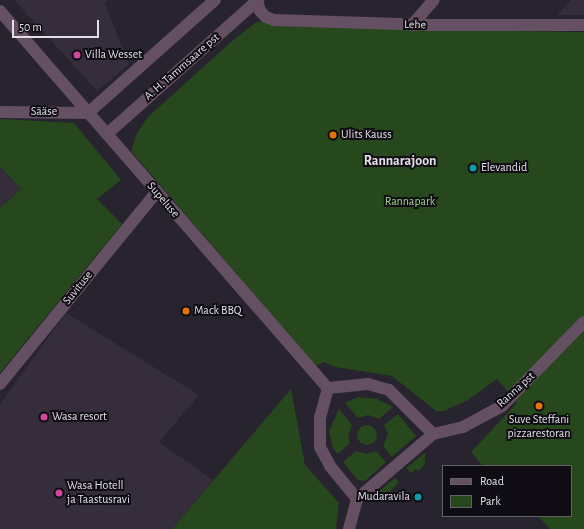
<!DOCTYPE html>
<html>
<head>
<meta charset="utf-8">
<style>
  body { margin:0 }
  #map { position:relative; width:584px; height:529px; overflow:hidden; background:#27232f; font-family:"Alegreya Sans",sans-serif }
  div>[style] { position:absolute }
  .commercial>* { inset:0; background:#352c3c }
  .green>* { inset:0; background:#26481c }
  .round { border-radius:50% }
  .minor>* { height:12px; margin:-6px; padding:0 6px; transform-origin:6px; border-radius:6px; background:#654f63 }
  .dots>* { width:11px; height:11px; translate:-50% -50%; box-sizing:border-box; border:2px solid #0f0d13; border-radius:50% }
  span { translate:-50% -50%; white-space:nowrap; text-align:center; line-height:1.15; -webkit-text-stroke:4px #0f0d13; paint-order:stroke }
  .street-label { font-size:12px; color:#e2dfe7 }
  .poi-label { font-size:12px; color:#e2dfe7 }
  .left { translate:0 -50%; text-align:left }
  .right { translate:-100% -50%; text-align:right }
  .park-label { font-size:12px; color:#99d787 }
  .quarter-label { font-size:14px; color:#e2dfe7; font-weight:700 }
  .legend { position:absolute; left:442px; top:465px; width:130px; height:52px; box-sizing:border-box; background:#0f0d13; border:1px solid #636168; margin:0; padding:5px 7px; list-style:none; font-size:12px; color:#e2dfe7 }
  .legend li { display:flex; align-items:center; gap:8px; height:20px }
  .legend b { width:20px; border:1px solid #636168 }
  .scale { position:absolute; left:12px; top:20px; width:87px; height:18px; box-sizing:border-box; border:2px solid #e2dfe7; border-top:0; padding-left:5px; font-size:12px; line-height:14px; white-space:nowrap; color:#e2dfe7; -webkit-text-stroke:3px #0f0d13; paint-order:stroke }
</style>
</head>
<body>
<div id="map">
  <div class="commercial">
    <i style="clip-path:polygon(14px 0,108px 0,105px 3px,129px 64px,97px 91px)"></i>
    <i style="clip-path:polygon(571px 0,584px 0,584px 15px,557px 15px)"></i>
    <i style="clip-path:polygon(0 167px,21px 189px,0 208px)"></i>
    <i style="clip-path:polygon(66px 313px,199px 395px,159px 442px,213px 480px,172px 529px,0 529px,0 404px)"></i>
  </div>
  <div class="green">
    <i style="clip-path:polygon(263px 21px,436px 30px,584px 32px,584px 529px,550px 529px,538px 516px,571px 516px,571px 466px,483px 466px,471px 452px,517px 403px,497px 379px,468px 400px,444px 411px,436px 411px,392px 376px,335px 367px,324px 362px,316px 366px,131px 151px,137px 133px,148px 117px,231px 42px,255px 23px)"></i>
    <i style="clip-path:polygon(0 119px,74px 123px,121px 180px,97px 199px,122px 224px,0 373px,0 208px,21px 189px,0 167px)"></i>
    <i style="clip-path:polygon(291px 389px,305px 465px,339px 503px,336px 529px,172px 529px)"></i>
    <i style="clip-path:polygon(358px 397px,377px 399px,393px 407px,379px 419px,368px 415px,358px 418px,345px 403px)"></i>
    <i style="clip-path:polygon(339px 409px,352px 425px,348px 437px,350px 443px,338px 454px,333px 448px,329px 431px)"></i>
    <i style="clip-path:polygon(398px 414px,416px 436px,392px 457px,383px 446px,388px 434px,384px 425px)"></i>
    <i class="round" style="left:357px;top:425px;width:20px;height:20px"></i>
    <i style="clip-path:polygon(356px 451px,367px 454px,376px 451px,386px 462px,365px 481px,358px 480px,343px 462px)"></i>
    <i style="clip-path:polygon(425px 453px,425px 464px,418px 471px,416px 469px,411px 473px,406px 468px)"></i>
    <i style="clip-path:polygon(395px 478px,399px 482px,391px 490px,392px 493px,378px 496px,377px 493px)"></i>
  </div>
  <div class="minor">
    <i style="left:257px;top:0;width:11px;rotate:75deg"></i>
    <i style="left:260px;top:11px;width:8px;rotate:45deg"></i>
    <i style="left:266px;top:17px;width:9px;rotate:21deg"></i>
    <i style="left:274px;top:20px;width:157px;rotate:1.8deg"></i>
    <i style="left:431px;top:25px;width:153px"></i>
    <i style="left:0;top:11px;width:500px;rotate:49deg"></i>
    <i style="left:412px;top:25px;width:33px;rotate:-49deg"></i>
    <i style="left:0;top:112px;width:88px;rotate:0.7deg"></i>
    <i style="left:88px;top:113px;width:170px;rotate:-41.7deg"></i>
    <i style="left:107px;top:134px;width:202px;rotate:-41.6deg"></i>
    <i style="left:0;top:384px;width:247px;rotate:-50.8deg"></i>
    <i style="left:328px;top:388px;width:40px;rotate:-5.7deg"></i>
    <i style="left:368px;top:384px;width:22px;rotate:16deg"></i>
    <i style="left:389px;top:390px;width:62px;rotate:45deg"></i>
    <i style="left:328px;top:388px;width:30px;rotate:105deg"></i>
    <i style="left:320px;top:417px;width:30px;rotate:90deg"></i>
    <i style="left:320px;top:447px;width:21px;rotate:62deg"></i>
    <i style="left:330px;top:466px;width:43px;rotate:50.7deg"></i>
    <i style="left:357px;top:499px;width:100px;rotate:-40.5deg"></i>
    <i style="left:433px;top:434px;width:31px;rotate:-13deg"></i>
    <i style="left:463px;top:427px;width:44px;rotate:-28.3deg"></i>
    <i style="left:502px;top:406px;width:117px;rotate:-45.7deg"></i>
    <i style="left:349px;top:529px;width:31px;rotate:-75deg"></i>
  </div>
  <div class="dots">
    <i style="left:77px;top:55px;background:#d1479c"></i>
    <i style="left:333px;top:135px;background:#e8710a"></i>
    <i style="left:473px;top:168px;background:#0f9aa8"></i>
    <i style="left:186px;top:311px;background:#e8710a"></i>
    <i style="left:539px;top:406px;background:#e8710a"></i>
    <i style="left:44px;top:417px;background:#d1479c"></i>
    <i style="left:59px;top:493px;background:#d1479c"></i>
    <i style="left:418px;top:497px;background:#0f9aa8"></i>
  </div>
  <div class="street-label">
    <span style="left:415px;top:25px;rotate:1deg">Lehe</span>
    <span style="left:182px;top:67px;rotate:-41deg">A. H. Tammsaare pst</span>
    <span style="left:44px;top:112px">Sääse</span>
    <span style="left:163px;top:200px;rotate:49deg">Supeluse</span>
    <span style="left:78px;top:288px;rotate:-51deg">Suvituse</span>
    <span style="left:516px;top:390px;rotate:-42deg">Ranna pst</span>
  </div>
  <div class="poi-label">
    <span class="left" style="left:85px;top:55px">Villa Wesset</span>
    <span class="left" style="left:341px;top:135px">Ulits Kauss</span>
    <span class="left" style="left:481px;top:168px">Elevandid</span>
    <span class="left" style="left:194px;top:311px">Mack BBQ</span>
    <span class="left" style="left:52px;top:417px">Wasa resort</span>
    <span style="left:539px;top:427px">Suve Steffani<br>pizzarestoran</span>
    <span class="left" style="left:67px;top:493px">Wasa Hotell<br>ja Taastusravi</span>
    <span class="right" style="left:410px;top:497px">Mudaravila</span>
  </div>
  <div class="park-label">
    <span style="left:410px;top:202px">Rannapark</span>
  </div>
  <div class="quarter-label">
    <span style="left:400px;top:161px">Rannarajoon</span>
  </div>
  <ul class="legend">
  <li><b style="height:5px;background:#654f63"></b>Road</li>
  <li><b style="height:11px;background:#26481c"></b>Park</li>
  </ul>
  <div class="scale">50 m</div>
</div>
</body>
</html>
